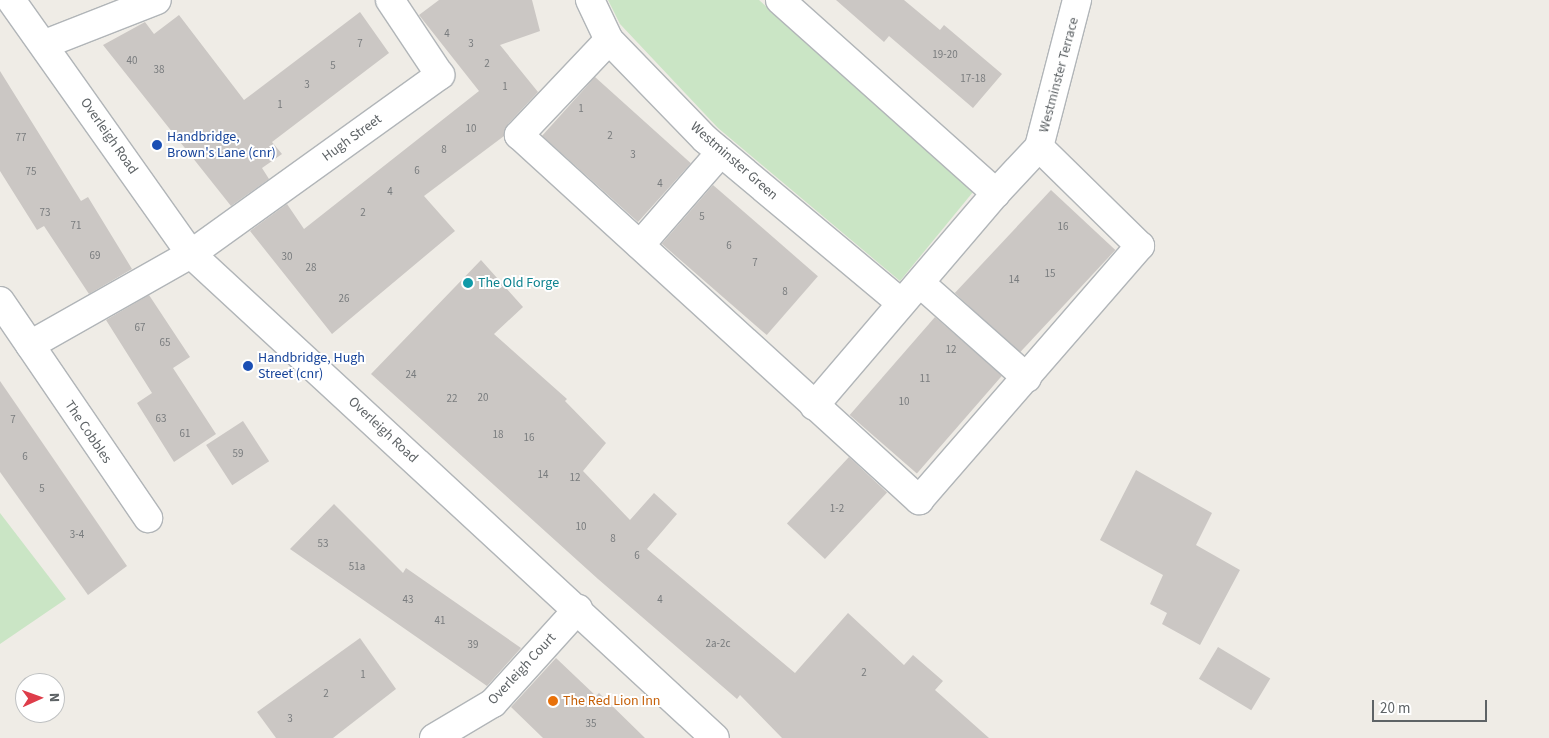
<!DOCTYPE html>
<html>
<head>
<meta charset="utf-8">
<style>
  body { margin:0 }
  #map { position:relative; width:1549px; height:738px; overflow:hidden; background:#efece6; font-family:"Source Sans 3",sans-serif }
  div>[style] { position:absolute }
  .green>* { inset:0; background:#cae5c5 }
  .building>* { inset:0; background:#cbc7c4; transform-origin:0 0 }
  .roads { filter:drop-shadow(1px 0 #b1b5b8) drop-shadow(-1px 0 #b1b5b8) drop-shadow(0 1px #b1b5b8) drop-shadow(0 -1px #b1b5b8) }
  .minor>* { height:28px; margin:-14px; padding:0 14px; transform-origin:14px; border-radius:14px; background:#fff }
  .dots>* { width:14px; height:14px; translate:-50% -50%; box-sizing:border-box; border:2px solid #fff; border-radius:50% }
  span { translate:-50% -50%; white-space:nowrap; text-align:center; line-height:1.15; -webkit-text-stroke:4px #fff; paint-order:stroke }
  .number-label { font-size:11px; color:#797c7e }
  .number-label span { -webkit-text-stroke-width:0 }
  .street-label { font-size:14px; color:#5e6366 }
  .transit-label { font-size:14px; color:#164399 }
  .left { translate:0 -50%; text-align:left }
  .culture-label { font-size:14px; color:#0d838f }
  .food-label { font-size:14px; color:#c56008 }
  .north { position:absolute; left:15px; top:673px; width:50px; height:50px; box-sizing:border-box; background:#fff; border:1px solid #bfc1c2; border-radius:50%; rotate:88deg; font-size:14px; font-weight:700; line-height:20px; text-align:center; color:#5e6366 }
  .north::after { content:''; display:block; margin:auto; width:18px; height:22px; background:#de3d4a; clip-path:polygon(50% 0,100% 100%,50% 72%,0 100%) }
  .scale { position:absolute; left:1372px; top:700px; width:115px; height:22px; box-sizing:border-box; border:2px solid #5e6366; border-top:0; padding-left:6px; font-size:15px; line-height:18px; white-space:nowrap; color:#5e6366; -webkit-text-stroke:4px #fff; paint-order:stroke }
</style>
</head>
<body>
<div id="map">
  <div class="green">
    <i style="clip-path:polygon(608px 0,759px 0,973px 192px,900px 281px,718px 128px,620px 24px)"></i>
    <i style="clip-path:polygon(0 513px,66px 599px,0 644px)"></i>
  </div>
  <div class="building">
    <i style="clip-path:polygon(439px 0,532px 0,540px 31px,500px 45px,538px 92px,508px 124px,504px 136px,424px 196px,455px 231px,332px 334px,250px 231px,287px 204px,304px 229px,479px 91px,419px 15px)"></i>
    <i style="clip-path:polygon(836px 0,904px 0,940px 30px,944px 25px,1002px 74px,973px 108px,889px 36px,884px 42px)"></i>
    <i style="clip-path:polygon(360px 12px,389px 53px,272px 142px,282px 154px,262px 168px,269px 179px,231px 206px,103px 45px,145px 22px,154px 34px,179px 15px,244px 100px)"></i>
    <i style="clip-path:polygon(0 71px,81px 201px,88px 197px,132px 269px,89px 294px,44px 226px,37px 230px,0 171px)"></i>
    <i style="left:595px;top:77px;width:129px;height:79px;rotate:42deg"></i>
    <i style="left:713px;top:185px;width:139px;height:78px;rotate:41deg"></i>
    <i style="left:1051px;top:190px;width:88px;height:141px;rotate:43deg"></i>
    <i style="clip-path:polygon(481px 260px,523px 307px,494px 334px,567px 399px,565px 401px,606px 443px,583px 471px,630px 520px,654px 493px,677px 514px,647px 549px,795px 673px,848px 613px,904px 665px,913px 655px,943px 681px,935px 690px,989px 738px,782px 738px,740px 695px,737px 699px,598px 579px,371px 374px)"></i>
    <i style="clip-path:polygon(149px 295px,190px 357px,173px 368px,216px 434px,174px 462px,137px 403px,152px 393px,106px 320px)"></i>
    <i style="left:935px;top:317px;width:89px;height:130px;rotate:41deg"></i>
    <i style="clip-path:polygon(0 381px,127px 566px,88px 595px,0 472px)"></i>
    <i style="left:243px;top:421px;width:48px;height:44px;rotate:57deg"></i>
    <i style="left:849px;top:457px;width:52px;height:91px;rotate:43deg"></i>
    <i style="clip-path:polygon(1136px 470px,1212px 513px,1196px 545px,1240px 570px,1200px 645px,1162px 624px,1167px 613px,1150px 604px,1163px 575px,1100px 540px)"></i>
    <i style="clip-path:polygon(334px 504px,403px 573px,406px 568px,521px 648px,487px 686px,290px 549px)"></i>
    <i style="clip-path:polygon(360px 638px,396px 689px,333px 738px,276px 738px,257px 712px)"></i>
    <i style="left:1218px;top:647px;width:61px;height:37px;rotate:31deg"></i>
    <i style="clip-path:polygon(556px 658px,596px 696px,599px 693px,645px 738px,543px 738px,511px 707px)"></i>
  </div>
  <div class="roads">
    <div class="minor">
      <i style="left:11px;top:0;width:311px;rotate:54.7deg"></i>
      <i style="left:191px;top:254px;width:713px;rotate:42.73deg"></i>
      <i style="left:590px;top:0;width:44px;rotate:64.6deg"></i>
      <i style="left:609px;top:40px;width:138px;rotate:45.9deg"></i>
      <i style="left:705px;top:139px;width:256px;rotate:39.9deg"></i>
      <i style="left:780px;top:0;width:290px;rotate:41.8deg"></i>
      <i style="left:996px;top:193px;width:280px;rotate:130.5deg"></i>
      <i style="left:609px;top:40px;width:131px;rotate:133.5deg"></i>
      <i style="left:519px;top:135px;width:542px;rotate:42.38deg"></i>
      <i style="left:919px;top:500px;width:337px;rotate:-49deg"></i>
      <i style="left:1140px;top:246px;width:141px;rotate:-135.6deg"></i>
      <i style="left:45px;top:44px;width:120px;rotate:-21.4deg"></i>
      <i style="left:996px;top:193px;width:63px;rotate:-46.9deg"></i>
      <i style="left:1039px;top:147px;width:152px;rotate:-75.5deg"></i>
      <i style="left:640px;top:245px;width:123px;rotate:-48.9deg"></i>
      <i style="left:920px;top:283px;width:143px;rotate:41.6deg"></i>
      <i style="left:0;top:301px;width:263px;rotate:55.7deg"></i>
      <i style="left:30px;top:345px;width:185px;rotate:-29.5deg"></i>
      <i style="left:191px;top:254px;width:307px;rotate:-35.7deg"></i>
      <i style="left:440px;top:75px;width:90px;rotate:-123.7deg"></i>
      <i style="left:434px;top:738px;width:69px;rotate:-30.7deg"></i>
      <i style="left:493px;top:703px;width:127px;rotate:-47.9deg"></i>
    </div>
  </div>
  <div class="dots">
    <i style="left:157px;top:145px;background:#1a4fb4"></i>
    <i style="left:468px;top:283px;background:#0f9aa8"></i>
    <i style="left:248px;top:366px;background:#1a4fb4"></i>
    <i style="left:553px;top:701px;background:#e8710a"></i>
  </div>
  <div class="number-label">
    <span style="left:447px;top:34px">4</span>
    <span style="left:360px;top:44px">7</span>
    <span style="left:471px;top:44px">3</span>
    <span style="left:945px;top:55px">19-20</span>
    <span style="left:132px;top:61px">40</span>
    <span style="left:487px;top:64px">2</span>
    <span style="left:333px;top:66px">5</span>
    <span style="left:159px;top:70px">38</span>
    <span style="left:973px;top:79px">17-18</span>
    <span style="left:307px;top:85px">3</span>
    <span style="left:505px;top:87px">1</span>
    <span style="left:280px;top:105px">1</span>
    <span style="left:581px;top:109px">1</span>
    <span style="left:471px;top:129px">10</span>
    <span style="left:610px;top:136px">2</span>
    <span style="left:21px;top:138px">77</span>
    <span style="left:444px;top:150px">8</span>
    <span style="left:633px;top:155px">3</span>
    <span style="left:417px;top:171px">6</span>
    <span style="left:31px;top:172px">75</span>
    <span style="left:660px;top:184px">4</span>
    <span style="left:390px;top:192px">4</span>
    <span style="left:45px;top:213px">73</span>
    <span style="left:363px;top:213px">2</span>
    <span style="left:702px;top:217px">5</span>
    <span style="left:76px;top:226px">71</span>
    <span style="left:1063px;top:227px">16</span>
    <span style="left:729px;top:246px">6</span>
    <span style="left:95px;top:256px">69</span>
    <span style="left:287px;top:257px">30</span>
    <span style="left:755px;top:263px">7</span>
    <span style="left:311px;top:268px">28</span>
    <span style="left:1050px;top:274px">15</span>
    <span style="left:1014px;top:280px">14</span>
    <span style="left:785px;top:292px">8</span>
    <span style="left:344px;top:299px">26</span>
    <span style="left:140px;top:328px">67</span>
    <span style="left:165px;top:343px">65</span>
    <span style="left:951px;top:350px">12</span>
    <span style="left:411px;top:375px">24</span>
    <span style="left:925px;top:379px">11</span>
    <span style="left:483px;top:398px">20</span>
    <span style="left:452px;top:399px">22</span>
    <span style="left:904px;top:402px">10</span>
    <span style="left:161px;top:419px">63</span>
    <span style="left:13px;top:420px">7</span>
    <span style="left:185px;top:434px">61</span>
    <span style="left:498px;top:435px">18</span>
    <span style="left:529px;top:438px">16</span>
    <span style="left:238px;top:454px">59</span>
    <span style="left:25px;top:457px">6</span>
    <span style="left:543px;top:475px">14</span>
    <span style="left:575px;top:478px">12</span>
    <span style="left:42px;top:489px">5</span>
    <span style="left:837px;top:509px">1-2</span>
    <span style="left:581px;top:527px">10</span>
    <span style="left:77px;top:535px">3-4</span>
    <span style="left:613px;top:539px">8</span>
    <span style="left:323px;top:544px">53</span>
    <span style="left:637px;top:556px">6</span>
    <span style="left:357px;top:567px">51a</span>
    <span style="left:408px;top:600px">43</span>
    <span style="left:660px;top:600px">4</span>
    <span style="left:440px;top:621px">41</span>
    <span style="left:718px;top:644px">2a-2c</span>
    <span style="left:473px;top:645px">39</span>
    <span style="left:864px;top:673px">2</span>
    <span style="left:363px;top:675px">1</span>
    <span style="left:326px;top:694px">2</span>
    <span style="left:290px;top:719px">3</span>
    <span style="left:591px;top:724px">35</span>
  </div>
  <div class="street-label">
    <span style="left:1059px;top:75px;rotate:-75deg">Westminster Terrace</span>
    <span style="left:109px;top:136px;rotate:55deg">Overleigh Road</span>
    <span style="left:352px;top:138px;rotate:-36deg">Hugh Street</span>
    <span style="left:734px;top:161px;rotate:41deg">Westminster Green</span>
    <span style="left:383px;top:430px;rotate:43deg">Overleigh Road</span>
    <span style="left:88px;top:432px;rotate:56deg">The Cobbles</span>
    <span style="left:522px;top:669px;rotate:-47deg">Overleigh Court</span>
  </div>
  <div class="transit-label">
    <span class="left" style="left:167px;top:145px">Handbridge,<br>Brown's Lane (cnr)</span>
    <span class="left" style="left:258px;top:366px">Handbridge, Hugh<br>Street (cnr)</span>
  </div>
  <div class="culture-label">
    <span class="left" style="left:478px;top:283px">The Old Forge</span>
  </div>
  <div class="food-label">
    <span class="left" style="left:563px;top:701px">The Red Lion Inn</span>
  </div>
  <div class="north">N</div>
  <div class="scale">20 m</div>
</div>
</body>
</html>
